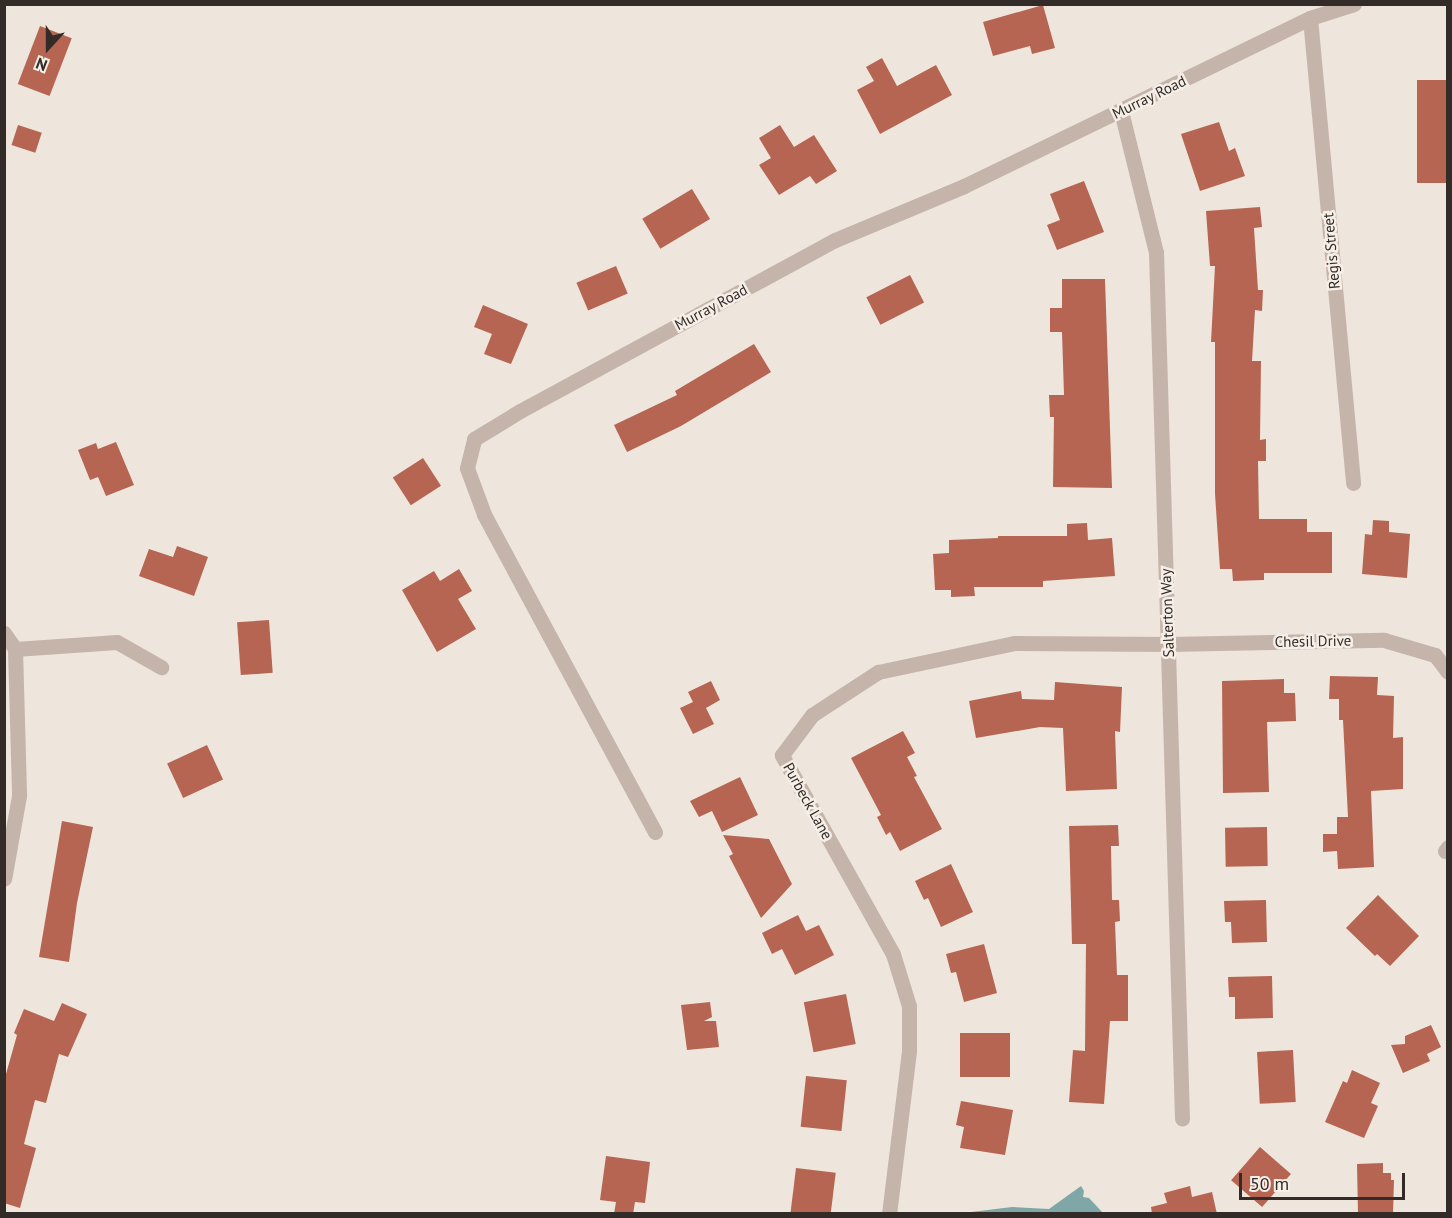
<!DOCTYPE html>
<html>
<head>
<meta charset="utf-8">
<style>
  body { margin:0 }
  #map { position:relative; width:1452px; height:1218px; overflow:hidden; background:#eee5dc; font-family:"PT Sans",sans-serif }
  div>[style] { position:absolute }
  .water>* { inset:0; background:#7fa7a7 }
  .building>* { inset:0; background:#b66552; transform-origin:0 0 }
  .minor>* { height:15px; margin:-7.5px; padding:0 7.5px; transform-origin:7.5px; border-radius:7.5px; background:#c5b4a9 }
  span { translate:-50% -50%; white-space:nowrap; text-align:center; line-height:1.15; -webkit-text-stroke:5px #f6efe7; paint-order:stroke }
  .street-label { font-size:15px; color:#332b28 }
  .frame { position:absolute; inset:0; border:6px solid #332b28; pointer-events:none }
  .north { position:absolute; left:18px; top:18px; width:60px; height:60px; -webkit-text-stroke:4px #f6efe7; paint-order:stroke; rotate:201deg; font-size:16px; font-weight:700; line-height:24px; text-align:center; color:#332b28 }
  .north::after { content:''; display:block; margin:auto; width:21px; height:27px; background:#332b28; clip-path:polygon(50% 0,100% 100%,50% 72%,0 100%) }
  .scale { position:absolute; left:1239px; top:1173px; width:166px; height:27px; box-sizing:border-box; border:3px solid #332b28; border-top:0; padding-left:8px; font-size:18px; line-height:21px; white-space:nowrap; color:#332b28; -webkit-text-stroke:4px #f6efe7; paint-order:stroke }
</style>
</head>
<body>
<div id="map">
  <div class="water">
    <i style="clip-path:polygon(1081px 1186px,1084px 1191px,1083px 1197px,1089px 1198px,1103px 1213px,963px 1213px,1012px 1207px,1049px 1209px)"></i>
  </div>
  <div class="building">
    <i style="clip-path:polygon(1043px 5px,1055px 48px,1032px 54px,1030px 46px,993px 56px,983px 22px)"></i>
    <i style="left:40px;top:26px;width:34px;height:62px;rotate:21deg"></i>
    <i style="clip-path:polygon(882px 58px,897px 86px,936px 65px,952px 95px,880px 134px,857px 90px,874px 81px,866px 67px)"></i>
    <i style="left:1448px;top:80px;width:103px;height:31px;rotate:90deg"></i>
    <i style="clip-path:polygon(1219px 122px,1229px 151px,1235px 148px,1245px 176px,1200px 191px,1181px 134px)"></i>
    <i style="left:18px;top:125px;width:25px;height:21px;rotate:18deg"></i>
    <i style="clip-path:polygon(780px 125px,794px 147px,814px 135px,837px 171px,816px 184px,810px 176px,779px 195px,759px 165px,771px 158px,759px 138px)"></i>
    <i style="clip-path:polygon(1084px 181px,1104px 232px,1057px 250px,1047px 225px,1060px 220px,1050px 194px)"></i>
    <i style="left:692px;top:189px;width:35px;height:58px;rotate:59deg"></i>
    <i style="clip-path:polygon(1260px 207px,1262px 227px,1254px 228px,1258px 290px,1263px 290px,1262px 311px,1255px 310px,1252px 361px,1261px 361px,1260px 440px,1266px 439px,1266px 461px,1258px 461px,1259px 519px,1307px 519px,1307px 532px,1332px 532px,1332px 573px,1264px 573px,1264px 580px,1233px 581px,1232px 569px,1220px 569px,1215px 494px,1215px 342px,1211px 342px,1215px 266px,1210px 266px,1206px 211px)"></i>
    <i style="left:616px;top:266px;width:30px;height:43px;rotate:67deg"></i>
    <i style="left:910px;top:275px;width:31px;height:49px;rotate:63deg"></i>
    <i style="clip-path:polygon(1062px 279px,1105px 279px,1112px 488px,1053px 487px,1054px 417px,1050px 417px,1049px 395px,1064px 395px,1062px 332px,1050px 332px,1050px 308px,1062px 308px)"></i>
    <i style="clip-path:polygon(483px 305px,528px 324px,511px 364px,484px 354px,492px 334px,474px 327px)"></i>
    <i style="clip-path:polygon(754px 344px,771px 372px,681px 426px,627px 452px,614px 425px,677px 395px,675px 391px)"></i>
    <i style="clip-path:polygon(116px 442px,134px 485px,106px 496px,98px 477px,90px 480px,78px 450px,96px 443px,98px 449px)"></i>
    <i style="left:423px;top:458px;width:33px;height:36px;rotate:57deg"></i>
    <i style="clip-path:polygon(1373px 520px,1389px 521px,1389px 532px,1410px 534px,1407px 578px,1362px 574px,1365px 534px,1372px 535px)"></i>
    <i style="clip-path:polygon(1087px 523px,1088px 540px,1112px 538px,1115px 576px,1043px 581px,1043px 587px,974px 587px,975px 596px,951px 597px,951px 590px,935px 590px,933px 554px,949px 553px,949px 540px,998px 538px,998px 536px,1067px 536px,1067px 524px)"></i>
    <i style="clip-path:polygon(177px 546px,208px 557px,194px 596px,139px 576px,149px 549px,173px 557px)"></i>
    <i style="clip-path:polygon(459px 569px,472px 591px,458px 599px,476px 629px,437px 652px,402px 590px,434px 571px,440px 581px)"></i>
    <i style="left:269px;top:620px;width:53px;height:32px;rotate:86deg"></i>
    <i style="clip-path:polygon(1330px 676px,1378px 677px,1377px 695px,1394px 696px,1393px 738px,1403px 737px,1403px 789px,1371px 791px,1374px 867px,1338px 869px,1337px 851px,1323px 852px,1323px 834px,1337px 834px,1337px 817px,1348px 817px,1343px 720px,1339px 720px,1339px 699px,1329px 699px)"></i>
    <i style="clip-path:polygon(1284px 679px,1284px 693px,1295px 693px,1296px 721px,1267px 722px,1269px 792px,1223px 793px,1222px 681px)"></i>
    <i style="clip-path:polygon(711px 681px,720px 700px,706px 708px,714px 724px,693px 734px,680px 708px,693px 702px,688px 692px)"></i>
    <i style="clip-path:polygon(1055px 682px,1122px 687px,1120px 732px,1115px 731px,1117px 789px,1066px 791px,1063px 728px,1040px 727px,976px 738px,969px 701px,1021px 691px,1022px 699px,1054px 700px)"></i>
    <i style="clip-path:polygon(903px 731px,915px 753px,907px 757px,917px 776px,914px 777px,942px 829px,900px 851px,890px 832px,886px 835px,877px 817px,881px 815px,851px 758px)"></i>
    <i style="left:207px;top:745px;width:38px;height:44px;rotate:65deg"></i>
    <i style="clip-path:polygon(740px 777px,758px 815px,722px 832px,712px 811px,699px 817px,690px 801px)"></i>
    <i style="clip-path:polygon(62px 821px,93px 827px,77px 903px,69px 962px,39px 957px)"></i>
    <i style="clip-path:polygon(1118px 825px,1119px 846px,1111px 846px,1112px 900px,1119px 900px,1120px 921px,1115px 922px,1117px 975px,1128px 975px,1128px 1021px,1110px 1021px,1104px 1104px,1069px 1102px,1073px 1050px,1085px 1051px,1086px 944px,1072px 944px,1069px 826px)"></i>
    <i style="left:1267px;top:827px;width:39px;height:42px;rotate:89deg"></i>
    <i style="clip-path:polygon(723px 835px,769px 839px,792px 884px,761px 918px,729px 856px,733px 854px)"></i>
    <i style="clip-path:polygon(951px 864px,973px 912px,941px 927px,928px 898px,924px 900px,915px 881px)"></i>
    <i style="clip-path:polygon(1378px 895px,1419px 936px,1390px 966px,1377px 954px,1375px 956px,1346px 928px)"></i>
    <i style="clip-path:polygon(1266px 900px,1267px 942px,1232px 943px,1231px 922px,1225px 922px,1224px 901px)"></i>
    <i style="clip-path:polygon(798px 915px,806px 931px,819px 925px,834px 955px,795px 975px,782px 949px,772px 954px,762px 933px)"></i>
    <i style="clip-path:polygon(984px 944px,997px 993px,964px 1002px,956px 972px,951px 973px,946px 954px)"></i>
    <i style="clip-path:polygon(1272px 976px,1273px 1018px,1235px 1019px,1235px 997px,1229px 997px,1228px 977px)"></i>
    <i style="left:846px;top:994px;width:51px;height:43px;rotate:79deg"></i>
    <i style="clip-path:polygon(710px 1002px,712px 1017px,704px 1021px,716px 1021px,719px 1047px,687px 1050px,681px 1005px)"></i>
    <i style="clip-path:polygon(62px 1003px,87px 1014px,68px 1057px,59px 1054px,46px 1103px,35px 1100px,24px 1144px,36px 1148px,20px 1208px,4px 1203px,4px 1081px,17px 1035px,14px 1033px,24px 1009px,54px 1021px)"></i>
    <i style="clip-path:polygon(1431px 1025px,1441px 1047px,1427px 1054px,1430px 1061px,1403px 1073px,1391px 1045px,1405px 1044px,1405px 1036px)"></i>
    <i style="left:960px;top:1033px;width:50px;height:44px"></i>
    <i style="left:1293px;top:1050px;width:52px;height:36px;rotate:87deg"></i>
    <i style="clip-path:polygon(1352px 1070px,1380px 1083px,1371px 1103px,1378px 1106px,1364px 1138px,1325px 1122px,1343px 1081px,1347px 1083px)"></i>
    <i style="left:806px;top:1076px;width:41px;height:51px;rotate:6deg"></i>
    <i style="clip-path:polygon(961px 1101px,1013px 1110px,1005px 1155px,960px 1148px,964px 1127px,956px 1125px)"></i>
    <i style="left:1260px;top:1147px;width:41px;height:44px;rotate:41deg"></i>
    <i style="clip-path:polygon(606px 1156px,650px 1162px,645px 1203px,635px 1202px,633px 1214px,614px 1214px,616px 1202px,600px 1200px)"></i>
    <i style="clip-path:polygon(1383px 1163px,1383px 1173px,1391px 1173px,1391px 1180px,1394px 1180px,1393px 1214px,1358px 1214px,1357px 1164px)"></i>
    <i style="left:796px;top:1168px;width:40px;height:46px;rotate:7deg"></i>
    <i style="clip-path:polygon(1190px 1186px,1192px 1197px,1212px 1192px,1217px 1214px,1152px 1214px,1151px 1207px,1167px 1203px,1164px 1193px)"></i>
  </div>
  <div class="minor">
    <i style="left:1310px;top:18px;width:467px;rotate:84.7deg"></i>
    <i style="left:1121px;top:111px;width:145px;rotate:76.1deg"></i>
    <i style="left:1156px;top:252px;width:867px;rotate:88.28deg"></i>
    <i style="left:4px;top:633px;width:19px;rotate:55deg"></i>
    <i style="left:15px;top:649px;width:147px;rotate:88.4deg"></i>
    <i style="left:19px;top:796px;width:84px;rotate:100.2deg"></i>
    <i style="left:15px;top:649px;width:102px;rotate:-3.9deg"></i>
    <i style="left:117px;top:642px;width:51px;rotate:29.6deg"></i>
    <i style="left:655px;top:832px;width:361px;rotate:-118.3deg"></i>
    <i style="left:484px;top:514px;width:49px;rotate:-110.3deg"></i>
    <i style="left:467px;top:468px;width:30px;rotate:-76deg"></i>
    <i style="left:474px;top:439px;width:54px;rotate:-31.3deg"></i>
    <i style="left:520px;top:411px;width:358px;rotate:-28.5deg"></i>
    <i style="left:835px;top:240px;width:140px;rotate:-22.7deg"></i>
    <i style="left:964px;top:186px;width:385px;rotate:-25.9deg"></i>
    <i style="left:1310px;top:18px;width:46px;rotate:-17.7deg"></i>
    <i style="left:1445px;top:851px;width:5px;rotate:-53deg"></i>
    <i style="left:889px;top:1214px;width:164px;rotate:-83deg"></i>
    <i style="left:909px;top:1051px;width:45px;rotate:-90deg"></i>
    <i style="left:909px;top:1006px;width:54px;rotate:-107.1deg"></i>
    <i style="left:893px;top:954px;width:228px;rotate:-119.2deg"></i>
    <i style="left:782px;top:755px;width:50px;rotate:-53.1deg"></i>
    <i style="left:812px;top:715px;width:79px;rotate:-33.1deg"></i>
    <i style="left:878px;top:672px;width:140px;rotate:-12deg"></i>
    <i style="left:1015px;top:643px;width:153px;rotate:0.4deg"></i>
    <i style="left:1168px;top:644px;width:216px;rotate:-1.1deg"></i>
    <i style="left:1384px;top:640px;width:53px;rotate:16.4deg"></i>
    <i style="left:1435px;top:655px;width:21px;rotate:53deg"></i>
  </div>
  <div class="street-label">
    <span style="left:1149px;top:97px;rotate:-26deg">Murray Road</span>
    <span style="left:1331px;top:251px;rotate:-95deg">Regis Street</span>
    <span style="left:711px;top:307px;rotate:-28deg">Murray Road</span>
    <span style="left:1167px;top:613px;rotate:-92deg">Salterton Way</span>
    <span style="left:1313px;top:641px;rotate:-1deg">Chesil Drive</span>
    <span style="left:808px;top:801px;rotate:61deg">Purbeck Lane</span>
  </div>
  <div class="frame"></div>
  <div class="north">N</div>
  <div class="scale">50 m</div>
</div>
</body>
</html>
